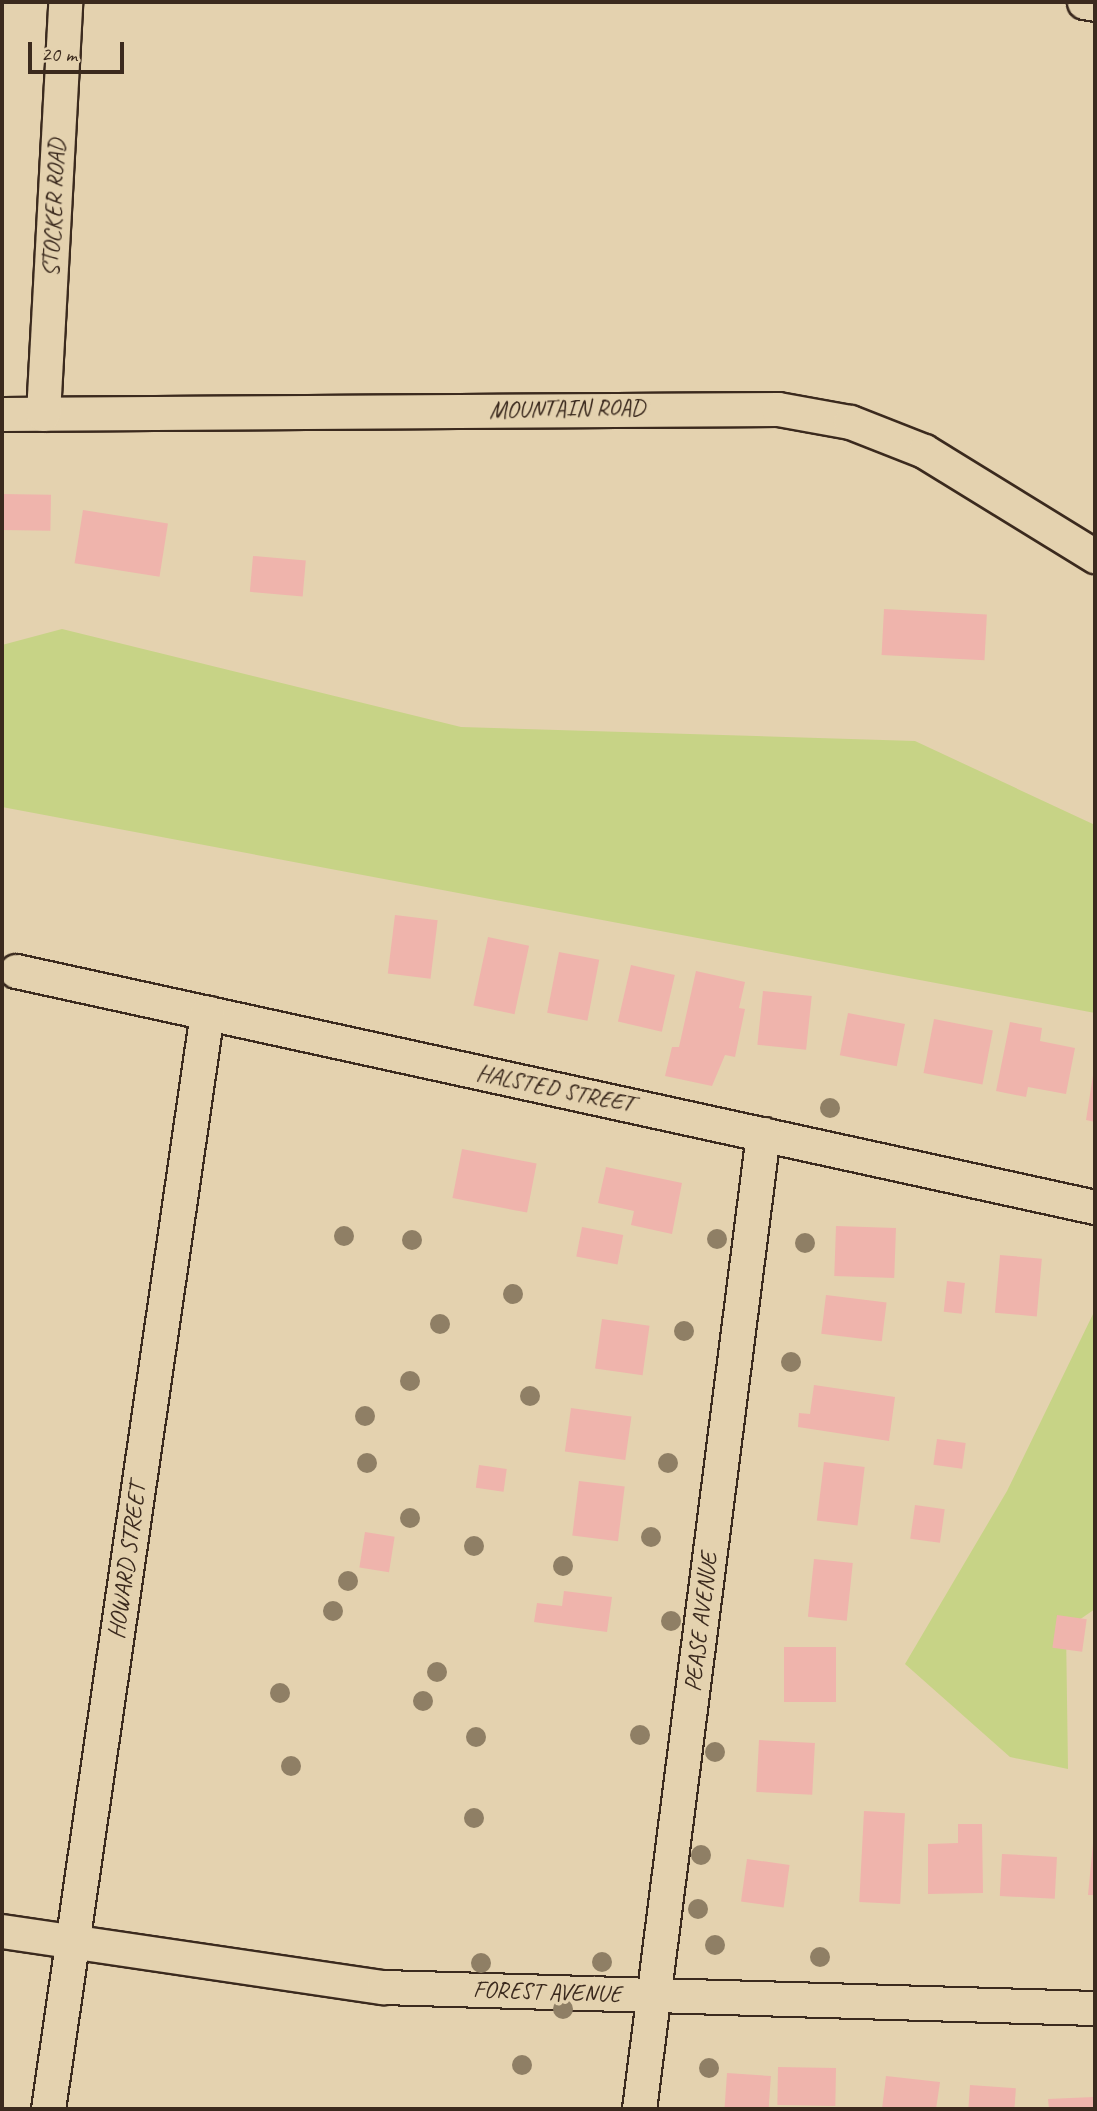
<!DOCTYPE html>
<html>
<head>
<meta charset="utf-8">
<style>
  body { margin:0 }
  #map { position:relative; width:1097px; height:2111px; overflow:hidden; background:#e4d2af; font-family:Caveat,sans-serif }
  div>[style] { position:absolute }
  .green>* { inset:0; background:#c7d386 }
  .building>* { inset:0; background:#efb4ac; transform-origin:0 0 }
  .roads { filter:drop-shadow(2px 0 #3b2a1e) drop-shadow(-2px 0 #3b2a1e) drop-shadow(0 2px #3b2a1e) drop-shadow(0 -2px #3b2a1e) }
  .street>* { height:33px; margin:-16.5px; padding:0 16.5px; transform-origin:16.5px; border-radius:16.5px; background:#e4d2af }
  .trees>* { width:20px; height:20px; margin:-10px; border-radius:50%; background:#8f7f65 }
  span { translate:-50% -50%; white-space:nowrap; text-align:center; line-height:1.15; -webkit-text-stroke:7px #e4d2af; paint-order:stroke }
  .street-label { font-size:24px; color:#3b2a1e }
  .frame { position:absolute; inset:0; border:4px solid #3b2a1e; pointer-events:none }
  .scale { position:absolute; left:28px; top:42px; width:96px; height:32px; box-sizing:border-box; border:4px solid #3b2a1e; border-top:0; padding-left:9px; font-size:21px; line-height:24px; white-space:nowrap; color:#3b2a1e; -webkit-text-stroke:5px #e4d2af; paint-order:stroke }
</style>
</head>
<body>
<div id="map">
  <div class="green">
    <i style="clip-path:polygon(62px 629px,461px 727px,915px 741px,1095px 825px,1095px 1013px,2px 807px,2px 645px)"></i>
    <i style="clip-path:polygon(1095px 1310px,1095px 1609px,1066px 1629px,1068px 1769px,1010px 1757px,905px 1664px,1007px 1491px)"></i>
  </div>
  <div class="building">
    <i style="left:2px;top:494px;width:49px;height:36px;rotate:1deg"></i>
    <i style="left:83px;top:510px;width:86px;height:54px;rotate:9deg"></i>
    <i style="left:253px;top:556px;width:53px;height:36px;rotate:5deg"></i>
    <i style="left:884px;top:609px;width:103px;height:46px;rotate:3deg"></i>
    <i style="left:395px;top:915px;width:43px;height:59px;rotate:7deg"></i>
    <i style="left:488px;top:937px;width:42px;height:70px;rotate:12deg"></i>
    <i style="left:559px;top:952px;width:41px;height:62px;rotate:11deg"></i>
    <i style="left:631px;top:965px;width:45px;height:58px;rotate:13deg"></i>
    <i style="clip-path:polygon(696px 971px,745px 982px,739px 1008px,745px 1009px,735px 1057px,725px 1055px,712px 1086px,665px 1076px,672px 1047px,679px 1047px)"></i>
    <i style="left:763px;top:991px;width:49px;height:54px;rotate:6deg"></i>
    <i style="left:848px;top:1013px;width:58px;height:43px;rotate:11deg"></i>
    <i style="left:934px;top:1019px;width:60px;height:55px;rotate:11deg"></i>
    <i style="clip-path:polygon(1010px 1022px,1042px 1028px,1040px 1041px,1075px 1048px,1066px 1094px,1028px 1087px,1026px 1097px,996px 1091px)"></i>
    <i style="clip-path:polygon(1094px 1069px,1095px 1069px,1095px 1122px,1086px 1120px)"></i>
    <i style="left:462px;top:1149px;width:76px;height:50px;rotate:11deg"></i>
    <i style="clip-path:polygon(606px 1167px,682px 1183px,672px 1234px,631px 1225px,634px 1211px,598px 1203px)"></i>
    <i style="left:836px;top:1226px;width:60px;height:50px;rotate:2deg"></i>
    <i style="left:582px;top:1227px;width:42px;height:30px;rotate:11deg"></i>
    <i style="left:1000px;top:1255px;width:42px;height:58px;rotate:5deg"></i>
    <i style="left:947px;top:1281px;width:18px;height:31px;rotate:6deg"></i>
    <i style="left:826px;top:1295px;width:61px;height:39px;rotate:7deg"></i>
    <i style="left:602px;top:1319px;width:48px;height:50px;rotate:8deg"></i>
    <i style="clip-path:polygon(814px 1385px,895px 1397px,889px 1441px,798px 1427px,799px 1413px,810px 1414px)"></i>
    <i style="left:571px;top:1408px;width:61px;height:44px;rotate:8deg"></i>
    <i style="left:937px;top:1439px;width:29px;height:26px;rotate:8deg"></i>
    <i style="left:824px;top:1462px;width:41px;height:59px;rotate:7deg"></i>
    <i style="left:479px;top:1465px;width:28px;height:23px;rotate:8deg"></i>
    <i style="left:579px;top:1481px;width:46px;height:55px;rotate:7deg"></i>
    <i style="left:915px;top:1505px;width:30px;height:34px;rotate:8deg"></i>
    <i style="left:365px;top:1532px;width:30px;height:36px;rotate:9deg"></i>
    <i style="left:814px;top:1559px;width:39px;height:58px;rotate:6deg"></i>
    <i style="clip-path:polygon(564px 1591px,612px 1597px,607px 1632px,534px 1622px,537px 1603px,562px 1606px)"></i>
    <i style="left:1057px;top:1615px;width:30px;height:33px;rotate:8deg"></i>
    <i style="left:784px;top:1647px;width:52px;height:55px"></i>
    <i style="left:759px;top:1740px;width:56px;height:52px;rotate:3deg"></i>
    <i style="left:864px;top:1811px;width:41px;height:91px;rotate:3deg"></i>
    <i style="clip-path:polygon(958px 1824px,982px 1824px,983px 1893px,928px 1894px,928px 1844px,958px 1843px)"></i>
    <i style="clip-path:polygon(1093px 1844px,1095px 1844px,1095px 1895px,1088px 1895px)"></i>
    <i style="left:1002px;top:1854px;width:55px;height:42px;rotate:3deg"></i>
    <i style="left:747px;top:1859px;width:43px;height:43px;rotate:8deg"></i>
    <i style="left:778px;top:2067px;width:58px;height:38px;rotate:1deg"></i>
    <i style="left:727px;top:2073px;width:44px;height:36px;rotate:4deg"></i>
    <i style="clip-path:polygon(886px 2076px,940px 2082px,936px 2109px,882px 2109px)"></i>
    <i style="left:970px;top:2085px;width:46px;height:24px;rotate:4deg"></i>
    <i style="clip-path:polygon(1094px 2097px,1095px 2109px,1049px 2109px,1048px 2099px)"></i>
  </div>
  <div class="roads">
    <div class="street">
      <i style="left:1084px;top:2px;width:11px;rotate:10deg"></i>
      <i style="left:2px;top:414px;width:776px;rotate:-0.37deg"></i>
      <i style="left:778px;top:409px;width:73px;rotate:10.2deg"></i>
      <i style="left:850px;top:422px;width:79px;rotate:21.4deg"></i>
      <i style="left:924px;top:451px;width:201px;rotate:31.6deg"></i>
      <i style="left:43px;top:414px;width:413px;rotate:-86.9deg"></i>
      <i style="left:16px;top:971px;width:1105px;rotate:12.34deg"></i>
      <i style="left:2px;top:1931px;width:385px;rotate:8.4deg"></i>
      <i style="left:383px;top:1987px;width:712px;rotate:1.69deg"></i>
      <i style="left:48px;top:2109px;width:1108px;rotate:-81.75deg"></i>
      <i style="left:639px;top:2109px;width:983px;rotate:-82.75deg"></i>
    </div>
  </div>
  <div class="trees">
    <i style="left:830px;top:1108px"></i>
    <i style="left:344px;top:1236px"></i>
    <i style="left:717px;top:1239px"></i>
    <i style="left:412px;top:1240px"></i>
    <i style="left:805px;top:1243px"></i>
    <i style="left:513px;top:1294px"></i>
    <i style="left:440px;top:1324px"></i>
    <i style="left:684px;top:1331px"></i>
    <i style="left:791px;top:1362px"></i>
    <i style="left:410px;top:1381px"></i>
    <i style="left:530px;top:1396px"></i>
    <i style="left:365px;top:1416px"></i>
    <i style="left:367px;top:1463px"></i>
    <i style="left:668px;top:1463px"></i>
    <i style="left:410px;top:1518px"></i>
    <i style="left:651px;top:1537px"></i>
    <i style="left:474px;top:1546px"></i>
    <i style="left:563px;top:1566px"></i>
    <i style="left:348px;top:1581px"></i>
    <i style="left:333px;top:1611px"></i>
    <i style="left:671px;top:1621px"></i>
    <i style="left:437px;top:1672px"></i>
    <i style="left:280px;top:1693px"></i>
    <i style="left:423px;top:1701px"></i>
    <i style="left:640px;top:1735px"></i>
    <i style="left:476px;top:1737px"></i>
    <i style="left:715px;top:1752px"></i>
    <i style="left:291px;top:1766px"></i>
    <i style="left:474px;top:1818px"></i>
    <i style="left:701px;top:1855px"></i>
    <i style="left:698px;top:1909px"></i>
    <i style="left:715px;top:1945px"></i>
    <i style="left:820px;top:1957px"></i>
    <i style="left:602px;top:1962px"></i>
    <i style="left:481px;top:1963px"></i>
    <i style="left:563px;top:2009px"></i>
    <i style="left:522px;top:2065px"></i>
    <i style="left:709px;top:2068px"></i>
  </div>
  <div class="street-label">
    <span style="left:54px;top:208px;rotate:-87deg">STOCKER ROAD</span>
    <span style="left:567px;top:409px;rotate:-1deg">MOUNTAIN ROAD</span>
    <span style="left:555px;top:1089px;rotate:12deg">HALSTED STREET</span>
    <span style="left:127px;top:1561px;rotate:-82deg">HOWARD STREET</span>
    <span style="left:701px;top:1622px;rotate:-83deg">PEASE AVENUE</span>
    <span style="left:547px;top:1992px;rotate:2deg">FOREST AVENUE</span>
  </div>
  <div class="frame"></div>
  <div class="scale">20 m</div>
</div>
</body>
</html>
